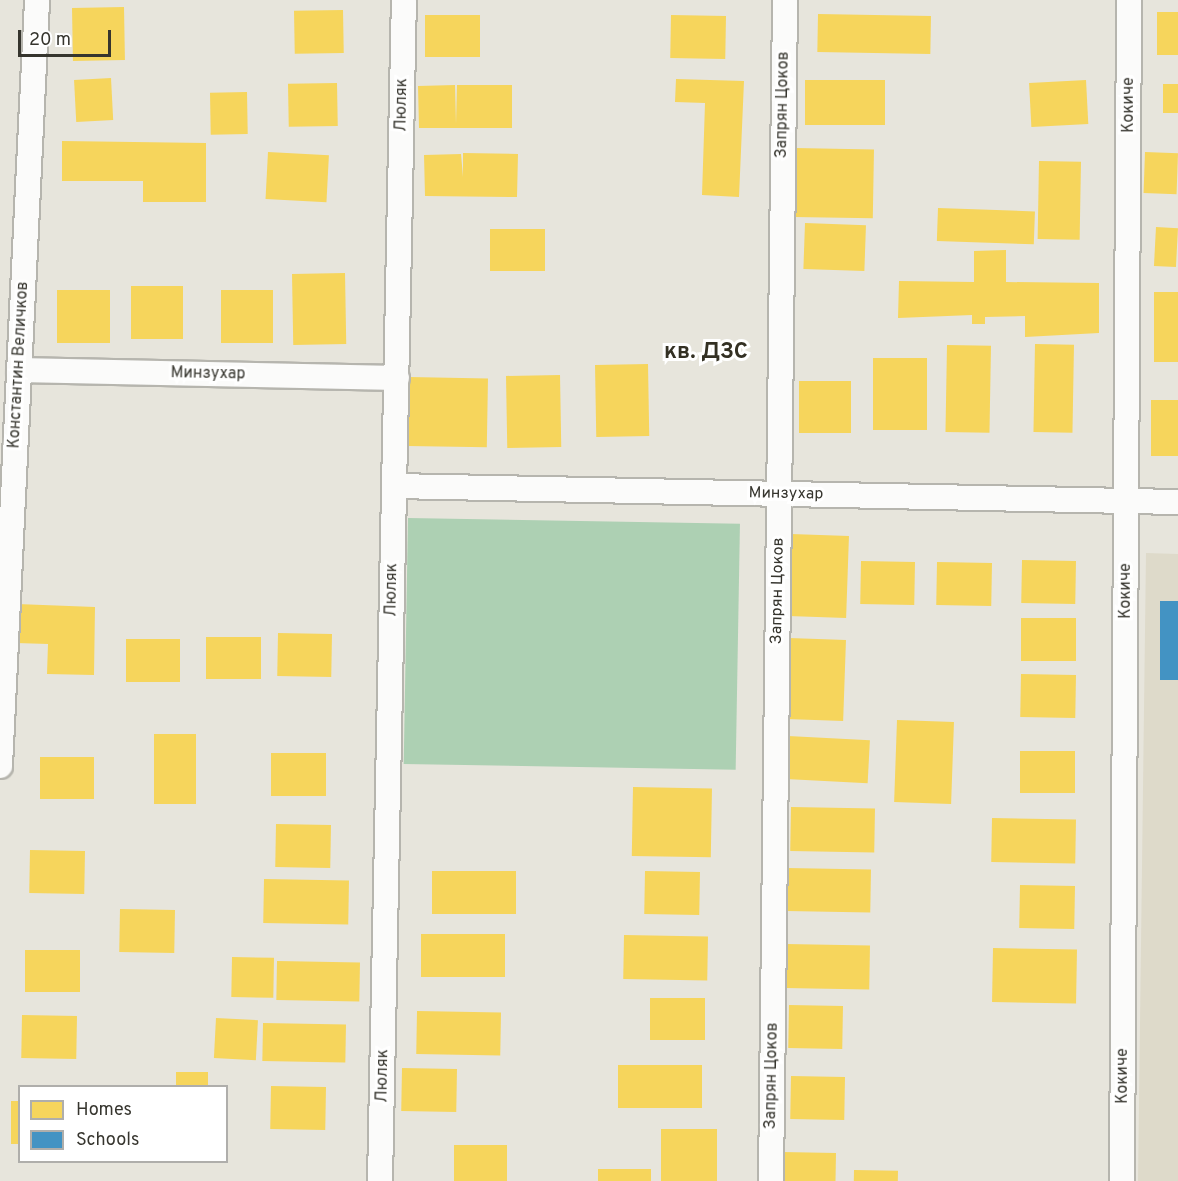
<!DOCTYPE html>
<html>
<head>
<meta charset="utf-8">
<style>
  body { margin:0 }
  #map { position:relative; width:1178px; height:1181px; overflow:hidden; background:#e7e5dc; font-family:Overpass,sans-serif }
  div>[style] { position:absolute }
  .built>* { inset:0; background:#dedaca }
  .forest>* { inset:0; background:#add0b3; transform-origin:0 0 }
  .homes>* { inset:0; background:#f6d55c; transform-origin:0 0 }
  .schools>* { inset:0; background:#4393c3; transform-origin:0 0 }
  .roads { filter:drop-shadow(2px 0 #b6b5ae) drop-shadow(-2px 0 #b6b5ae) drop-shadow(0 2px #b6b5ae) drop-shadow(0 -2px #b6b5ae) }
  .minor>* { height:24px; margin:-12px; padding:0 12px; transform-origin:12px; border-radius:12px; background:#fbfbfa }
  span { translate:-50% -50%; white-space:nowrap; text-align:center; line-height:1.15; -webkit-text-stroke:6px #fff; paint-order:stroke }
  .street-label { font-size:16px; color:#36352e }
  .district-label { font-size:22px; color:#333023; font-weight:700 }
  .legend { position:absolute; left:18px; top:1085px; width:210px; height:78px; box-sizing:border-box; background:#fff; border:2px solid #afaeab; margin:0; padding:8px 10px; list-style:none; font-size:18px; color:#36352e }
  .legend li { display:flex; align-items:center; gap:12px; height:30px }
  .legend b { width:30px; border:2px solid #afaeab }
  .scale { position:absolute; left:18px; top:30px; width:93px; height:27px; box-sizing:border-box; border:3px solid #36352e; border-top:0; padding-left:8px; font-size:18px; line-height:21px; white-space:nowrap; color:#36352e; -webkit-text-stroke:4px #fff; paint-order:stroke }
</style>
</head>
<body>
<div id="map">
  <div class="built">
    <i style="clip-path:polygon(1146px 553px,1178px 554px,1178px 1181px,1138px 1181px)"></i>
  </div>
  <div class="forest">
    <i style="left:408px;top:518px;width:332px;height:246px;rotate:1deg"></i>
  </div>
  <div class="homes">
    <i style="left:124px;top:7px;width:53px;height:52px;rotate:89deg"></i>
    <i style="left:343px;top:10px;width:43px;height:49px;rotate:89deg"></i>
    <i style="left:1157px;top:12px;width:21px;height:43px"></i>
    <i style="left:818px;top:14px;width:113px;height:38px;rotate:1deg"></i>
    <i style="left:425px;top:15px;width:55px;height:42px"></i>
    <i style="left:671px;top:15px;width:55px;height:43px;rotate:1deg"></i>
    <i style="left:111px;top:78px;width:42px;height:37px;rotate:87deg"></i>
    <i style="clip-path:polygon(676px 79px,744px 81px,739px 197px,702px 195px,705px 103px,675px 102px)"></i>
    <i style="left:805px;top:80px;width:80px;height:45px"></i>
    <i style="left:1086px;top:80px;width:44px;height:57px;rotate:87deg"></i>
    <i style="left:337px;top:83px;width:43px;height:49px;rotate:89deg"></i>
    <i style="left:1163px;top:84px;width:15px;height:29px"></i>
    <i style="clip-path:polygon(455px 85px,456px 124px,457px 85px,512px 85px,512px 128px,419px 128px,418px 86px)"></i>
    <i style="left:247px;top:92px;width:42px;height:37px;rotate:89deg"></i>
    <i style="clip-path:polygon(62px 141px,206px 143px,206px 202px,143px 202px,143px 181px,62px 181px)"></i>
    <i style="left:795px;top:148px;width:79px;height:69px;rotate:1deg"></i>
    <i style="left:268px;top:152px;width:61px;height:47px;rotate:3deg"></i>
    <i style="left:1145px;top:152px;width:33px;height:41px;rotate:2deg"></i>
    <i style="clip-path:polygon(463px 153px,518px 154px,517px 197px,425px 196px,424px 155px,461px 154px,463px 177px)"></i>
    <i style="left:1039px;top:161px;width:42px;height:78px;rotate:1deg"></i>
    <i style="left:938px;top:208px;width:97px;height:33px;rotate:2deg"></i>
    <i style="left:805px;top:223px;width:61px;height:46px;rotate:2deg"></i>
    <i style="left:1156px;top:227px;width:22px;height:39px;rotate:3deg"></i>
    <i style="left:490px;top:229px;width:55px;height:42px"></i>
    <i style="clip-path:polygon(1006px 250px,1006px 282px,1099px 283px,1099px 333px,1025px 337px,1025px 316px,985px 317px,985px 324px,972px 324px,972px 315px,898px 318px,899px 281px,974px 282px,974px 251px)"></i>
    <i style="left:345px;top:273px;width:71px;height:53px;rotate:89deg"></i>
    <i style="left:183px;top:286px;width:53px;height:52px;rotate:90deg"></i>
    <i style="left:57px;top:290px;width:53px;height:53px"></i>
    <i style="left:221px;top:290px;width:52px;height:53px"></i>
    <i style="left:1154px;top:292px;width:24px;height:70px"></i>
    <i style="left:1035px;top:344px;width:39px;height:88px;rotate:1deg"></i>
    <i style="left:947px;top:345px;width:44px;height:87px;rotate:1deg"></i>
    <i style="left:873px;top:358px;width:54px;height:72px"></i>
    <i style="left:648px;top:364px;width:72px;height:53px;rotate:89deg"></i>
    <i style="left:560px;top:375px;width:72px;height:54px;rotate:89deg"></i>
    <i style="left:409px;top:377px;width:79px;height:69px;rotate:1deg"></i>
    <i style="left:799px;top:381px;width:52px;height:52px"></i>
    <i style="left:1151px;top:400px;width:27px;height:56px"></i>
    <i style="left:791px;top:534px;width:58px;height:82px;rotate:2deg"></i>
    <i style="left:1022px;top:560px;width:54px;height:43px;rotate:1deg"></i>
    <i style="left:861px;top:561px;width:54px;height:43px;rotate:1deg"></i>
    <i style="left:937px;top:562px;width:55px;height:43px;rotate:1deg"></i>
    <i style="clip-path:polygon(17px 604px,95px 607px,94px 675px,47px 674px,48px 644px,16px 643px)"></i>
    <i style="left:1021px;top:618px;width:55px;height:43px"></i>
    <i style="left:278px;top:633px;width:54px;height:43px;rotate:1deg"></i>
    <i style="left:206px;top:637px;width:55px;height:42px"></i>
    <i style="left:789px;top:638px;width:57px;height:81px;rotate:2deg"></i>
    <i style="left:126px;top:639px;width:54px;height:43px"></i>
    <i style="left:1021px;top:674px;width:55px;height:43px;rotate:1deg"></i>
    <i style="left:897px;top:720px;width:57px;height:82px;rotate:2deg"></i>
    <i style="left:154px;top:734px;width:42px;height:70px"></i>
    <i style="left:788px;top:736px;width:82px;height:43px;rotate:3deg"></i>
    <i style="left:1020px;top:751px;width:55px;height:42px"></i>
    <i style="left:271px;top:753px;width:55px;height:43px"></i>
    <i style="left:40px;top:757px;width:54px;height:42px"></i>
    <i style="left:633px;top:787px;width:79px;height:69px;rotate:1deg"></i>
    <i style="left:791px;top:807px;width:84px;height:44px;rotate:1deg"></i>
    <i style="left:992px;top:818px;width:84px;height:44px;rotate:1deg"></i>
    <i style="left:276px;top:824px;width:55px;height:43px;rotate:1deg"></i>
    <i style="left:30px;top:850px;width:55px;height:43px;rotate:1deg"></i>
    <i style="left:787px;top:868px;width:84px;height:43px;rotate:1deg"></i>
    <i style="left:432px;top:871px;width:84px;height:43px"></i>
    <i style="left:645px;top:871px;width:55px;height:43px;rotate:1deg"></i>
    <i style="left:264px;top:879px;width:85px;height:44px;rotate:1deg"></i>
    <i style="left:1020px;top:885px;width:55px;height:43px;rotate:1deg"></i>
    <i style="left:120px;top:909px;width:55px;height:43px;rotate:1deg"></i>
    <i style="left:421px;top:934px;width:84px;height:43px"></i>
    <i style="left:624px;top:935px;width:84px;height:44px;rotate:1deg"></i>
    <i style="left:786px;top:944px;width:84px;height:44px;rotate:1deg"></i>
    <i style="left:993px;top:948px;width:84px;height:54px;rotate:1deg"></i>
    <i style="left:25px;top:950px;width:55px;height:42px"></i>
    <i style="left:232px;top:957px;width:42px;height:40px;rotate:1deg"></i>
    <i style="left:277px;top:961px;width:83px;height:39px;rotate:1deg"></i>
    <i style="left:650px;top:998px;width:55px;height:42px"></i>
    <i style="left:789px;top:1005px;width:54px;height:43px;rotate:1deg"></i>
    <i style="left:417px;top:1011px;width:84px;height:43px;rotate:1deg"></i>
    <i style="left:22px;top:1015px;width:55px;height:43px;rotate:1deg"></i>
    <i style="left:216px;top:1018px;width:42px;height:40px;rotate:3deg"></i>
    <i style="left:263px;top:1023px;width:83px;height:38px;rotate:1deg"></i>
    <i style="left:618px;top:1065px;width:84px;height:43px"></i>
    <i style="left:402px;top:1068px;width:55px;height:43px;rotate:1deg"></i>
    <i style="left:176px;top:1072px;width:32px;height:14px"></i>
    <i style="left:791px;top:1076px;width:54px;height:43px;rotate:1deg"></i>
    <i style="left:271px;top:1086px;width:55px;height:43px;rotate:1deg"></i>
    <i style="left:11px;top:1101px;width:9px;height:43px"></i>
    <i style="left:661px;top:1129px;width:56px;height:52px"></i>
    <i style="left:507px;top:1145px;width:36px;height:53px;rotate:90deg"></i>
    <i style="left:782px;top:1152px;width:54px;height:29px;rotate:1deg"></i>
    <i style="left:651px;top:1169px;width:12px;height:53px;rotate:90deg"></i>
    <i style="left:854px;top:1170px;width:44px;height:11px;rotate:1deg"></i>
  </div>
  <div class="schools">
    <i style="left:1160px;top:601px;width:18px;height:79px"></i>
  </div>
  <div class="roads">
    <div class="minor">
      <i style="left:19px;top:370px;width:378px;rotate:1.2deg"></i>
      <i style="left:394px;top:486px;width:784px;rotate:1.17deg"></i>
      <i style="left:0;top:766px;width:767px;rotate:-87.23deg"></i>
      <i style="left:380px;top:1181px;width:1181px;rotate:-88.84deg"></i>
      <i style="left:771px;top:1181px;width:1181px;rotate:-89.32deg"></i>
      <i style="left:1122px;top:1181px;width:1181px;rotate:-89.66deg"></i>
    </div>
  </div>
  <div class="street-label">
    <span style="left:402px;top:105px;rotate:-89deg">Люляк</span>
    <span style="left:783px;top:105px;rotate:-89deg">Запрян Цоков</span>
    <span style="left:1129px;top:105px;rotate:-90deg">Кокиче</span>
    <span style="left:19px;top:365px;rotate:-87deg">Константин Величков</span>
    <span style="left:208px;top:374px;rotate:1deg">Минзухар</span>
    <span style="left:786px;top:494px;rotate:1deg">Минзухар</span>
    <span style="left:392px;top:590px;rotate:-89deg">Люляк</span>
    <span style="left:778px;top:591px;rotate:-89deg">Запрян Цоков</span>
    <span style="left:1126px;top:591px;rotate:-90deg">Кокиче</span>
    <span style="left:383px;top:1076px;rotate:-89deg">Люляк</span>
    <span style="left:772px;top:1076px;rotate:-89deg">Запрян Цоков</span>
    <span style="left:1123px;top:1076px;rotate:-90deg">Кокиче</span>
  </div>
  <div class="district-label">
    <span style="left:706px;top:353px">кв. ДЗС</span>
  </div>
  <ul class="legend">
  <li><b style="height:16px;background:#f6d55c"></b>Homes</li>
  <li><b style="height:16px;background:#4393c3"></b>Schools</li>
  </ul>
  <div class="scale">20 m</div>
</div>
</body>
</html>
